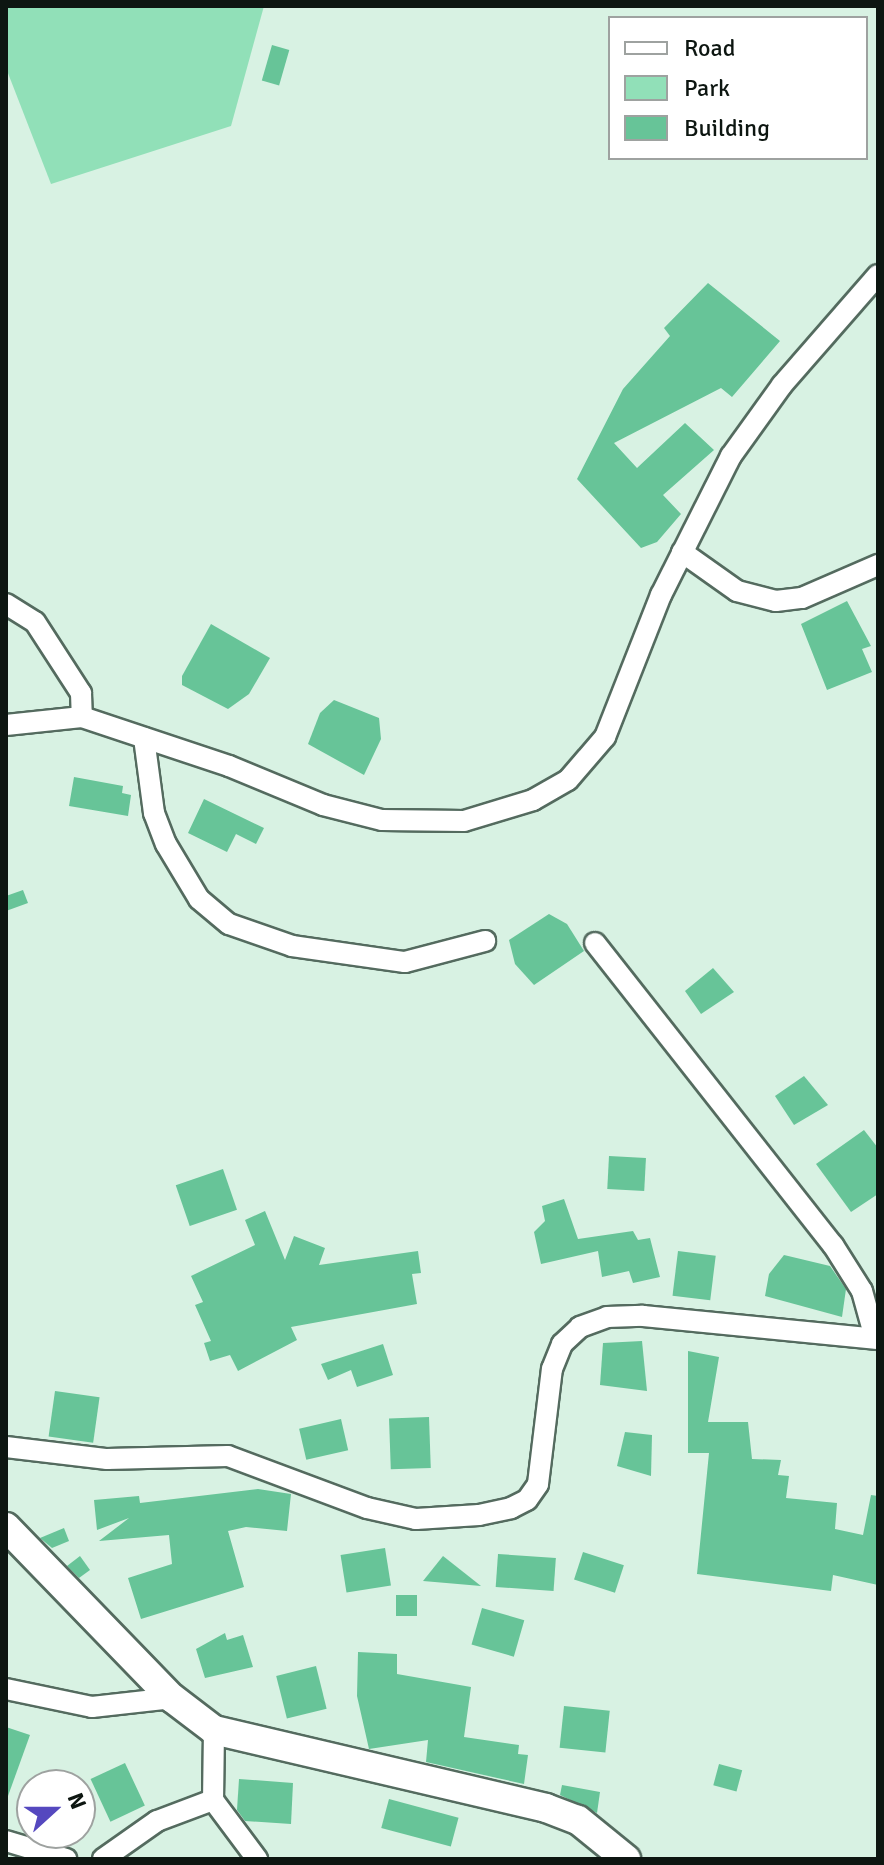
<!DOCTYPE html>
<html>
<head>
<meta charset="utf-8">
<style>
  body { margin:0 }
  #map { position:relative; width:884px; height:1865px; overflow:hidden; background:#d8f2e3; font-family:Signika,sans-serif }
  div>[style] { position:absolute }
  .green>* { inset:0; background:#91e0b8 }
  .building>* { inset:0; background:#67c498; transform-origin:0 0 }
  .roads { filter:drop-shadow(2px 0 #546b5f) drop-shadow(-2px 0 #546b5f) drop-shadow(0 2px #546b5f) drop-shadow(0 -2px #546b5f) }
  .street>* { height:20px; margin:-10px; padding:0 10px; transform-origin:10px; border-radius:10px; background:#fff }
  .secondary>* { height:28px; margin:-14px; padding:0 14px; transform-origin:14px; border-radius:14px; background:#fff }
  span { translate:-50% -50%; white-space:nowrap; text-align:center; line-height:1.15; -webkit-text-stroke:7px #fff; paint-order:stroke }
  .frame { position:absolute; inset:0; border:8px solid #0d1611; pointer-events:none }
  .legend { position:absolute; left:608px; top:16px; width:260px; height:144px; box-sizing:border-box; background:#fff; border:2px solid #9ea2a0; margin:0; padding:10px 14px; list-style:none; font-size:24px; color:#0d1611 }
  .legend li { display:flex; align-items:center; gap:16px; height:40px }
  .legend b { width:40px; border:2px solid #9ea2a0 }
  .north { position:absolute; left:16px; top:1769px; width:80px; height:80px; box-sizing:border-box; background:#fff; border:2px solid #9ea2a0; border-radius:50%; rotate:69deg; font-size:22px; font-weight:700; line-height:32px; text-align:center; color:#0d1611 }
  .north::after { content:''; display:block; margin:auto; width:28px; height:36px; background:#5548bf; clip-path:polygon(50% 0,100% 100%,50% 72%,0 100%) }
</style>
</head>
<body>
<div id="map">
  <div class="green">
    <i style="clip-path:polygon(6px 6px,264px 6px,231px 126px,51px 184px,6px 68px)"></i>
  </div>
  <div class="building">
    <i style="left:272px;top:45px;width:18px;height:37px;rotate:16deg"></i>
    <i style="clip-path:polygon(708px 283px,780px 341px,732px 397px,721px 388px,614px 443px,637px 468px,685px 423px,714px 450px,663px 495px,681px 514px,657px 542px,641px 548px,577px 479px,623px 389px,670px 336px,664px 328px)"></i>
    <i style="clip-path:polygon(847px 601px,871px 646px,862px 649px,872px 672px,827px 690px,801px 624px)"></i>
    <i style="clip-path:polygon(211px 624px,270px 658px,249px 694px,228px 709px,182px 685px,182px 676px)"></i>
    <i style="clip-path:polygon(334px 700px,379px 718px,381px 739px,364px 775px,308px 744px,320px 713px)"></i>
    <i style="clip-path:polygon(74px 777px,123px 786px,122px 793px,131px 795px,128px 816px,69px 806px)"></i>
    <i style="clip-path:polygon(204px 799px,264px 828px,256px 844px,236px 834px,227px 852px,188px 833px)"></i>
    <i style="clip-path:polygon(23px 890px,28px 903px,6px 911px,6px 896px)"></i>
    <i style="clip-path:polygon(549px 914px,567px 924px,584px 951px,534px 985px,515px 964px,509px 940px)"></i>
    <i style="clip-path:polygon(713px 968px,734px 992px,701px 1014px,685px 991px)"></i>
    <i style="clip-path:polygon(804px 1076px,828px 1105px,794px 1125px,775px 1096px)"></i>
    <i style="clip-path:polygon(864px 1130px,878px 1148px,878px 1194px,851px 1212px,816px 1164px)"></i>
    <i style="left:609px;top:1156px;width:37px;height:33px;rotate:3deg"></i>
    <i style="left:223px;top:1169px;width:43px;height:50px;rotate:71deg"></i>
    <i style="clip-path:polygon(564px 1199px,578px 1239px,633px 1231px,638px 1240px,650px 1238px,660px 1277px,633px 1283px,629px 1271px,602px 1277px,598px 1251px,541px 1264px,534px 1232px,545px 1221px,542px 1206px)"></i>
    <i style="clip-path:polygon(265px 1211px,285px 1260px,294px 1236px,325px 1248px,319px 1265px,418px 1251px,421px 1273px,412px 1274px,417px 1304px,291px 1327px,297px 1340px,238px 1371px,230px 1355px,210px 1361px,204px 1343px,211px 1341px,195px 1305px,203px 1302px,191px 1276px,255px 1245px,245px 1220px)"></i>
    <i style="left:678px;top:1251px;width:38px;height:45px;rotate:7deg"></i>
    <i style="clip-path:polygon(784px 1255px,830px 1266px,846px 1289px,842px 1317px,765px 1296px,769px 1274px)"></i>
    <i style="clip-path:polygon(642px 1341px,647px 1391px,600px 1385px,603px 1343px)"></i>
    <i style="clip-path:polygon(383px 1344px,393px 1375px,357px 1387px,351px 1370px,328px 1380px,321px 1364px)"></i>
    <i style="clip-path:polygon(688px 1351px,719px 1357px,708px 1422px,748px 1422px,752px 1459px,781px 1460px,778px 1475px,789px 1476px,786px 1498px,837px 1503px,835px 1529px,863px 1535px,871px 1495px,878px 1496px,878px 1585px,833px 1575px,831px 1591px,697px 1574px,709px 1453px,688px 1453px)"></i>
    <i style="left:55px;top:1391px;width:45px;height:46px;rotate:8deg"></i>
    <i style="left:429px;top:1417px;width:51px;height:40px;rotate:88deg"></i>
    <i style="left:341px;top:1419px;width:32px;height:43px;rotate:77deg"></i>
    <i style="clip-path:polygon(625px 1432px,652px 1435px,651px 1476px,617px 1466px)"></i>
    <i style="clip-path:polygon(258px 1489px,291px 1494px,287px 1531px,246px 1527px,228px 1531px,244px 1587px,141px 1619px,128px 1578px,172px 1564px,169px 1535px,99px 1541px,129px 1518px,97px 1530px,94px 1500px,139px 1496px,140px 1503px)"></i>
    <i style="clip-path:polygon(64px 1528px,69px 1541px,52px 1548px,40px 1538px)"></i>
    <i style="left:385px;top:1548px;width:38px;height:45px;rotate:81deg"></i>
    <i style="left:583px;top:1552px;width:43px;height:29px;rotate:18deg"></i>
    <i style="left:498px;top:1554px;width:58px;height:33px;rotate:4deg"></i>
    <i style="clip-path:polygon(80px 1556px,90px 1570px,79px 1578px,67px 1566px)"></i>
    <i style="clip-path:polygon(443px 1556px,481px 1586px,423px 1581px)"></i>
    <i style="left:396px;top:1595px;width:21px;height:21px"></i>
    <i style="left:482px;top:1608px;width:44px;height:38px;rotate:16deg"></i>
    <i style="clip-path:polygon(225px 1633px,227px 1640px,243px 1635px,253px 1667px,205px 1678px,196px 1649px)"></i>
    <i style="clip-path:polygon(358px 1652px,397px 1654px,397px 1674px,471px 1687px,464px 1737px,519px 1745px,518px 1754px,528px 1755px,524px 1784px,426px 1762px,428px 1740px,369px 1749px,357px 1696px)"></i>
    <i style="left:316px;top:1666px;width:44px;height:41px;rotate:76deg"></i>
    <i style="left:564px;top:1706px;width:46px;height:42px;rotate:6deg"></i>
    <i style="clip-path:polygon(6px 1727px,30px 1735px,8px 1796px,6px 1795px)"></i>
    <i style="left:125px;top:1763px;width:47px;height:38px;rotate:65deg"></i>
    <i style="left:719px;top:1764px;width:24px;height:22px;rotate:15deg"></i>
    <i style="clip-path:polygon(239px 1779px,293px 1783px,291px 1824px,245px 1821px,237px 1810px)"></i>
    <i style="clip-path:polygon(562px 1785px,600px 1792px,597px 1813px,560px 1795px)"></i>
    <i style="left:389px;top:1799px;width:72px;height:30px;rotate:15deg"></i>
  </div>
  <div class="roads">
    <div class="street">
      <i style="left:682px;top:552px;width:67px;rotate:35.3deg"></i>
      <i style="left:737px;top:591px;width:40px;rotate:14.4deg"></i>
      <i style="left:776px;top:601px;width:26px;rotate:-7deg"></i>
      <i style="left:802px;top:598px;width:83px;rotate:-23.5deg"></i>
      <i style="left:6px;top:604px;width:34px;rotate:32deg"></i>
      <i style="left:35px;top:622px;width:85px;rotate:57.1deg"></i>
      <i style="left:81px;top:693px;width:24px;rotate:88deg"></i>
      <i style="left:6px;top:725px;width:76px;rotate:-6deg"></i>
      <i style="left:82px;top:717px;width:155px;rotate:18.4deg"></i>
      <i style="left:229px;top:766px;width:102px;rotate:22.5deg"></i>
      <i style="left:323px;top:805px;width:61px;rotate:14.3deg"></i>
      <i style="left:382px;top:820px;width:82px;rotate:0.7deg"></i>
      <i style="left:464px;top:821px;width:72px;rotate:-16.9deg"></i>
      <i style="left:533px;top:800px;width:40px;rotate:-29.7deg"></i>
      <i style="left:568px;top:780px;width:57px;rotate:-49.3deg"></i>
      <i style="left:605px;top:737px;width:153px;rotate:-68.5deg"></i>
      <i style="left:661px;top:595px;width:156px;rotate:-63.3deg"></i>
      <i style="left:731px;top:456px;width:87px;rotate:-54.3deg"></i>
      <i style="left:782px;top:385px;width:146px;rotate:-48.9deg"></i>
      <i style="left:144px;top:738px;width:76px;rotate:82.4deg"></i>
      <i style="left:154px;top:813px;width:33px;rotate:69deg"></i>
      <i style="left:166px;top:844px;width:64px;rotate:59deg"></i>
      <i style="left:199px;top:899px;width:39px;rotate:40deg"></i>
      <i style="left:229px;top:924px;width:67px;rotate:19.2deg"></i>
      <i style="left:292px;top:946px;width:114px;rotate:8.1deg"></i>
      <i style="left:405px;top:962px;width:83px;rotate:-14.7deg"></i>
      <i style="left:595px;top:943px;width:385px;rotate:51.8deg"></i>
      <i style="left:833px;top:1245px;width:54px;rotate:57.8deg"></i>
      <i style="left:862px;top:1291px;width:49px;rotate:74.5deg"></i>
      <i style="left:6px;top:1447px;width:102px;rotate:6.8deg"></i>
      <i style="left:107px;top:1459px;width:121px;rotate:-1.4deg"></i>
      <i style="left:228px;top:1456px;width:148px;rotate:20.5deg"></i>
      <i style="left:367px;top:1508px;width:50px;rotate:12.7deg"></i>
      <i style="left:416px;top:1519px;width:63px;rotate:-3.6deg"></i>
      <i style="left:479px;top:1515px;width:33px;rotate:-12deg"></i>
      <i style="left:511px;top:1508px;width:18px;rotate:-27deg"></i>
      <i style="left:527px;top:1500px;width:19px;rotate:-55deg"></i>
      <i style="left:538px;top:1484px;width:116px;rotate:-83.1deg"></i>
      <i style="left:552px;top:1369px;width:27px;rotate:-68deg"></i>
      <i style="left:562px;top:1344px;width:25px;rotate:-43deg"></i>
      <i style="left:580px;top:1327px;width:29px;rotate:-20deg"></i>
      <i style="left:607px;top:1317px;width:36px;rotate:-2deg"></i>
      <i style="left:643px;top:1316px;width:236px;rotate:5.6deg"></i>
      <i style="left:6px;top:1689px;width:88px;rotate:11.8deg"></i>
      <i style="left:92px;top:1707px;width:81px;rotate:-6.4deg"></i>
      <i style="left:214px;top:1730px;width:70px;rotate:90.8deg"></i>
      <i style="left:213px;top:1800px;width:74px;rotate:53.3deg"></i>
      <i style="left:6px;top:1841px;width:63px;rotate:16.7deg"></i>
      <i style="left:103px;top:1859px;width:66px;rotate:-35.1deg"></i>
      <i style="left:157px;top:1821px;width:60px;rotate:-20.6deg"></i>
    </div>
    <div class="secondary">
      <i style="left:6px;top:1527px;width:238px;rotate:45.9deg"></i>
      <i style="left:172px;top:1698px;width:53px;rotate:37.3deg"></i>
      <i style="left:214px;top:1730px;width:341px;rotate:13.2deg"></i>
      <i style="left:546px;top:1808px;width:34px;rotate:21deg"></i>
      <i style="left:578px;top:1820px;width:62px;rotate:39.1deg"></i>
    </div>
  </div>
  <div class="frame"></div>
  <ul class="legend">
  <li><b style="height:10px;background:#fff"></b>Road</li>
  <li><b style="height:22px;background:#91e0b8"></b>Park</li>
  <li><b style="height:22px;background:#67c498"></b>Building</li>
  </ul>
  <div class="north">N</div>
</div>
</body>
</html>
